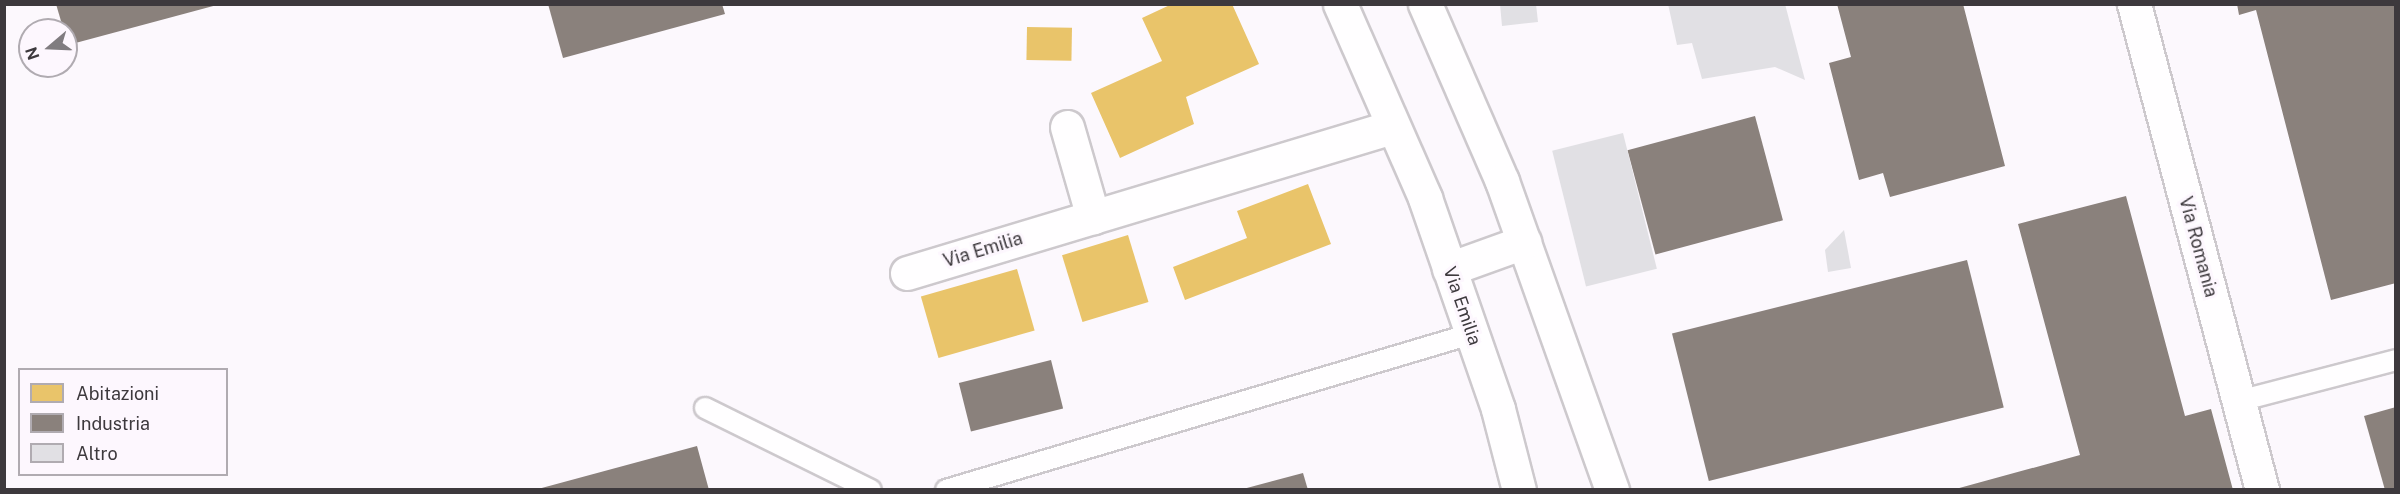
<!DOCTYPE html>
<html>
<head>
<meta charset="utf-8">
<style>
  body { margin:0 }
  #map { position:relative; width:2400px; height:494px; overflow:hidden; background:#fcf8fd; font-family:"Public Sans",sans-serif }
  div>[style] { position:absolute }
  .homes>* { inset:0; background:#e9c46a; transform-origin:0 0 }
  .industry>* { inset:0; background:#8a817c; transform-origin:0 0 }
  .building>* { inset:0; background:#e1e0e4; transform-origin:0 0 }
  .roads { filter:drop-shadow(2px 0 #cdc9cd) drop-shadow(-2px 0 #cdc9cd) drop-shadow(0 2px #cdc9cd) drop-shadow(0 -2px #cdc9cd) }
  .lane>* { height:20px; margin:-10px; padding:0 10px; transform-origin:10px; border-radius:10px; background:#fffeff }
  .street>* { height:33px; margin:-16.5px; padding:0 16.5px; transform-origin:16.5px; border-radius:16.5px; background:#fffeff }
  .secondary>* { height:33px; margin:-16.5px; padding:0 16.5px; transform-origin:16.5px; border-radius:16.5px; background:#fffeff }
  span { translate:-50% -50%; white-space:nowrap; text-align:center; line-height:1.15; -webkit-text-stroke:6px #fdf7fe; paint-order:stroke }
  .street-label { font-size:18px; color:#3d393d }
  .frame { position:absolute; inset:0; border:6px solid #3d393d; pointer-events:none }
  .legend { position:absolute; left:18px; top:368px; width:210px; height:108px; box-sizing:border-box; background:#fdf7fe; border:2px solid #b0abb1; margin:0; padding:8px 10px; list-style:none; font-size:18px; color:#3d393d }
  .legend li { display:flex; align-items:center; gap:12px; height:30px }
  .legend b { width:30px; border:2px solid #b0abb1 }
  .north { position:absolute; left:18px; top:18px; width:60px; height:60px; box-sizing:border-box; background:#fdf7fe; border:2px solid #b0abb1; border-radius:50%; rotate:251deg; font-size:16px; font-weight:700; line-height:24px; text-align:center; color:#3d393d }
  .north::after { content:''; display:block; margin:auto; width:21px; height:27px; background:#807c80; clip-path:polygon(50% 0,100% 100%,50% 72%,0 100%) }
</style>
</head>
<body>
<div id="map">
  <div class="homes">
    <i style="clip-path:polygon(1172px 4px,1232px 4px,1259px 64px,1186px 97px,1194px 124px,1120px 158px,1091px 93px,1162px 61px,1142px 18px)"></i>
    <i style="left:1027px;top:27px;width:45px;height:33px;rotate:1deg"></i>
    <i style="clip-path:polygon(1308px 184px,1331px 244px,1185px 300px,1173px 267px,1247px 238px,1237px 211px)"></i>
    <i style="left:1128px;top:235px;width:70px;height:69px;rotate:73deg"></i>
    <i style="left:1017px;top:269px;width:64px;height:100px;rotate:74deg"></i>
  </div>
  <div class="industry">
    <i style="clip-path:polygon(56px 4px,217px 4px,217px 5px,68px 45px)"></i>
    <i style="clip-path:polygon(548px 4px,722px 4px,725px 14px,563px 58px)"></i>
    <i style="clip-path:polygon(1837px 4px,1963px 4px,2005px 166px,1890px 197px,1883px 173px,1859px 180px,1829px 63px,1851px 57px)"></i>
    <i style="clip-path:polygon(2237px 4px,2396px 4px,2396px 283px,2331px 300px,2256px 10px,2239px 15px)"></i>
    <i style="left:1755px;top:116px;width:108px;height:132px;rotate:75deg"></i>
    <i style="clip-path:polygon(2126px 196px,2185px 416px,2211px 409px,2233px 490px,1952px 490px,2080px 455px,2018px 224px)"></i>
    <i style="left:1967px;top:260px;width:152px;height:304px;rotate:76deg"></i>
    <i style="left:1051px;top:360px;width:50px;height:95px;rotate:76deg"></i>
    <i style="clip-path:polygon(2396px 407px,2396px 490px,2385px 490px,2364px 416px)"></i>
    <i style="clip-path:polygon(697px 446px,709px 490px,538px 490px,538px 489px)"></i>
    <i style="clip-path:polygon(1303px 473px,1308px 490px,1243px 490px,1243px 489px)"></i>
  </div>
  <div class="building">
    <i style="clip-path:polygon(1500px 4px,1536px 4px,1538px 22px,1502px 26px)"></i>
    <i style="clip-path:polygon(1668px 4px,1785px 4px,1805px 80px,1775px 67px,1702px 79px,1692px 43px,1677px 45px)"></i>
    <i style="left:1623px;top:133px;width:140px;height:73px;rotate:76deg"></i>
    <i style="clip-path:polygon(1844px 230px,1851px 268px,1828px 272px,1825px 250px)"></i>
  </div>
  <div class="roads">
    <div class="lane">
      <i style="left:2239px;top:401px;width:162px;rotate:-14.6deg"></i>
      <i style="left:705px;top:408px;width:185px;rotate:26.3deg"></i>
      <i style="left:946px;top:490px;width:548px;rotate:-16.55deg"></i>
    </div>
    <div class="street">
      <i style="left:1425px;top:4px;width:193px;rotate:66.5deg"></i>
      <i style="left:1502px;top:181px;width:328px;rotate:70.4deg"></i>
      <i style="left:2134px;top:4px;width:503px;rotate:75.24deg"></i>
      <i style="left:1067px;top:127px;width:94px;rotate:73.9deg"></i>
      <i style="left:1449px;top:269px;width:80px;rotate:-19.8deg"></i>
      <i style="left:907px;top:273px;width:506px;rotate:-16.75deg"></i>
    </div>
    <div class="secondary">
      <i style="left:1340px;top:4px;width:212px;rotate:66.3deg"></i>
      <i style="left:1425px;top:198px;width:223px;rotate:70.9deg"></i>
      <i style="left:1498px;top:409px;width:84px;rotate:75.5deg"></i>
    </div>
  </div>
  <div class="street-label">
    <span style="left:2198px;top:247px;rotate:75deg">Via Romania</span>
    <span style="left:983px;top:250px;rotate:-17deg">Via Emilia</span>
    <span style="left:1462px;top:306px;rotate:71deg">Via Emilia</span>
  </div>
  <div class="frame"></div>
  <ul class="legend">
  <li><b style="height:16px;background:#e9c46a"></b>Abitazioni</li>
  <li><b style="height:16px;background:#8a817c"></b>Industria</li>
  <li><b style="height:16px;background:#e1e0e4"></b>Altro</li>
  </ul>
  <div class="north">N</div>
</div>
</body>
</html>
